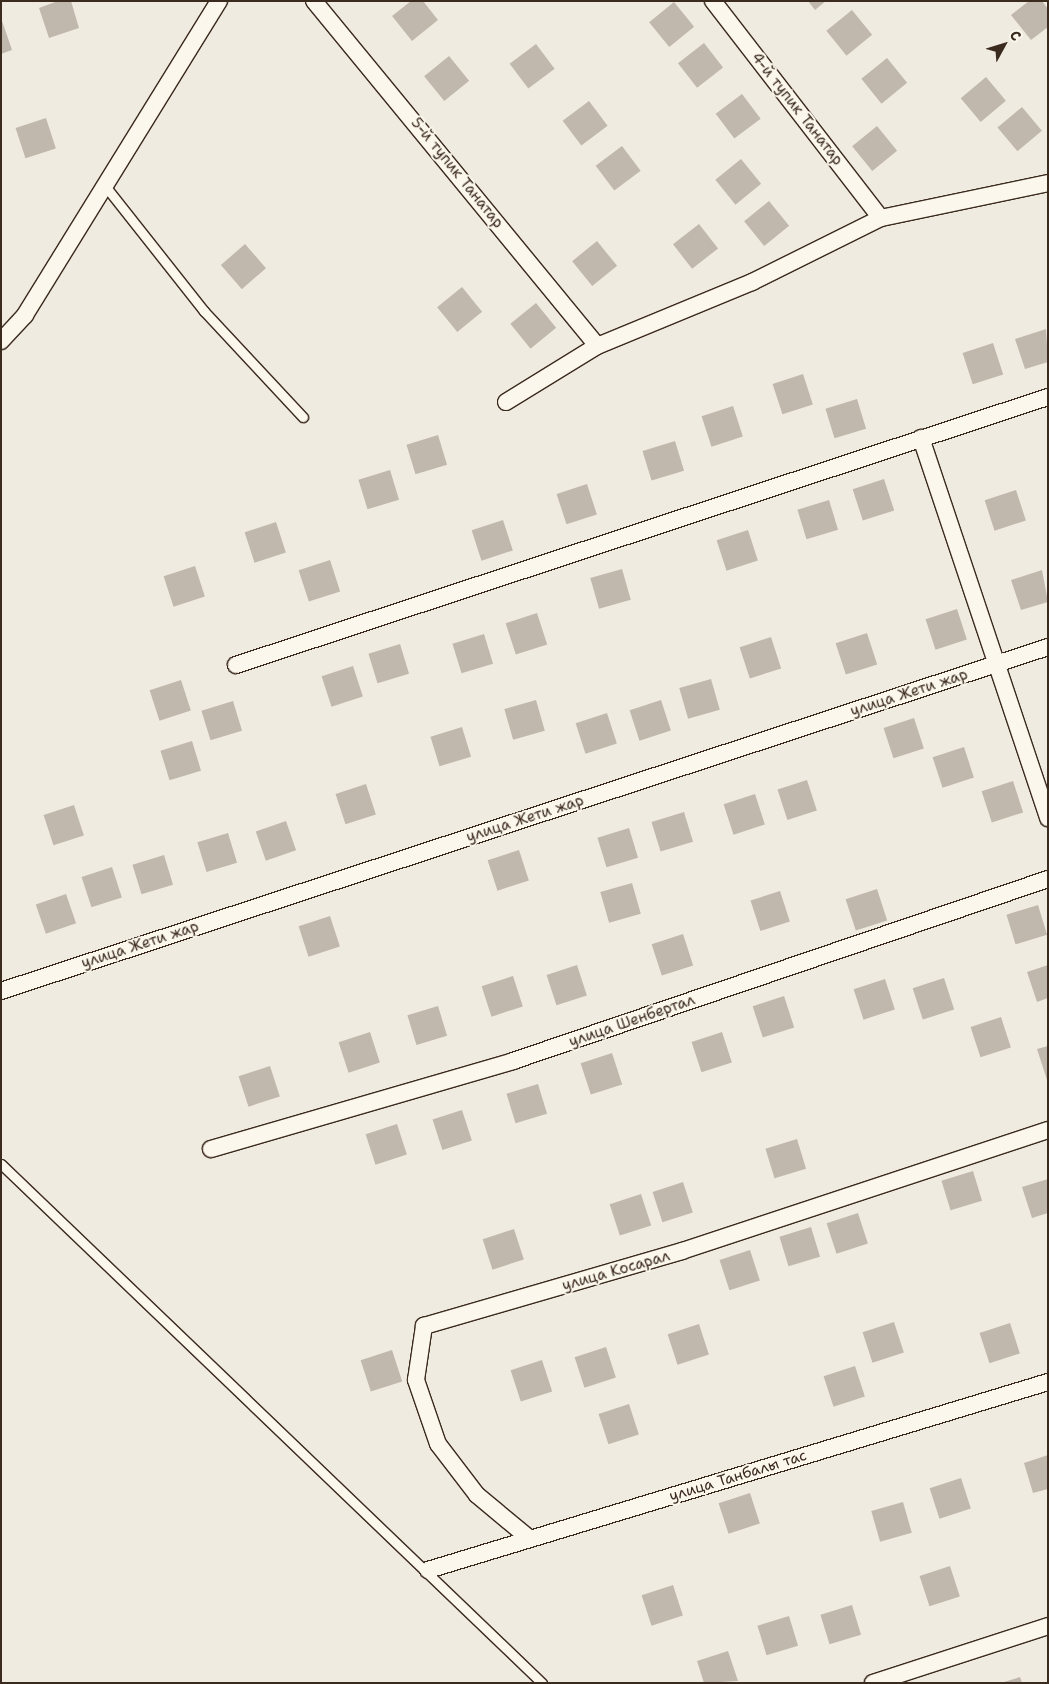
<!DOCTYPE html>
<html>
<head>
<meta charset="utf-8">
<style>
  body { margin:0 }
  #map { position:relative; width:1049px; height:1684px; overflow:hidden; background:#f0ebe0; font-family:"Shantell Sans",sans-serif }
  div>[style] { position:absolute }
  .building>* { inset:0; background:#c0b8ad; transform-origin:0 0 }
  .roads { filter:drop-shadow(1px 0 #3b2a1e) drop-shadow(-1px 0 #3b2a1e) drop-shadow(0 1px #3b2a1e) drop-shadow(0 -1px #3b2a1e) }
  .service>* { height:9px; margin:-4.5px; padding:0 4.5px; transform-origin:4.5px; border-radius:4.5px; background:#fbf7ec }
  .minor>* { height:16px; margin:-8px; padding:0 8px; transform-origin:8px; border-radius:8px; background:#fbf7ec }
  span { translate:-50% -50%; white-space:nowrap; text-align:center; line-height:1.15; -webkit-text-stroke:4px #fbf7ec; paint-order:stroke }
  .street-label { font-size:15px; color:#3b2a1e }
  .frame { position:absolute; inset:0; border:2px solid #3b2a1e; pointer-events:none }
  .north { position:absolute; left:979px; top:20px; width:50px; height:50px; -webkit-text-stroke:4px #fbf7ec; paint-order:stroke; rotate:51deg; font-size:14px; font-weight:700; line-height:20px; text-align:center; color:#3b2a1e }
  .north::after { content:''; display:block; margin:auto; width:18px; height:22px; background:#3b2a1e; clip-path:polygon(50% 0,100% 100%,50% 72%,0 100%) }
</style>
</head>
<body>
<div id="map">
  <div class="building">
    <i style="clip-path:polygon(58px 1px,71px 1px,79px 28px,49px 38px,39px 8px)"></i>
    <i style="clip-path:polygon(411px 1px,423px 1px,438px 20px,412px 41px,392px 16px)"></i>
    <i style="clip-path:polygon(808px 1px,826px 1px,815px 10px)"></i>
    <i style="clip-path:polygon(1029px 1px,1042px 1px,1048px 9px,1048px 27px,1031px 40px,1011px 15px)"></i>
    <i style="left:674px;top:2px;width:32px;height:32px;rotate:51deg"></i>
    <i style="left:852px;top:10px;width:32px;height:33px;rotate:51deg"></i>
    <i style="clip-path:polygon(1px 18px,12px 50px,1px 54px)"></i>
    <i style="left:704px;top:43px;width:31px;height:33px;rotate:52deg"></i>
    <i style="left:536px;top:44px;width:31px;height:33px;rotate:53deg"></i>
    <i style="left:449px;top:56px;width:32px;height:32px;rotate:51deg"></i>
    <i style="left:887px;top:58px;width:32px;height:33px;rotate:51deg"></i>
    <i style="left:986px;top:77px;width:31px;height:33px;rotate:50deg"></i>
    <i style="left:742px;top:94px;width:31px;height:33px;rotate:53deg"></i>
    <i style="left:589px;top:101px;width:31px;height:33px;rotate:53deg"></i>
    <i style="left:1022px;top:107px;width:31px;height:32px;rotate:50deg"></i>
    <i style="left:46px;top:118px;width:32px;height:32px;rotate:72deg"></i>
    <i style="left:877px;top:126px;width:32px;height:32px;rotate:51deg"></i>
    <i style="left:622px;top:146px;width:31px;height:33px;rotate:53deg"></i>
    <i style="left:741px;top:159px;width:32px;height:33px;rotate:51deg"></i>
    <i style="left:769px;top:201px;width:32px;height:32px;rotate:51deg"></i>
    <i style="left:699px;top:224px;width:31px;height:33px;rotate:52deg"></i>
    <i style="left:597px;top:241px;width:32px;height:32px;rotate:51deg"></i>
    <i style="left:245px;top:244px;width:32px;height:32px;rotate:49deg"></i>
    <i style="left:462px;top:287px;width:32px;height:32px;rotate:51deg"></i>
    <i style="left:536px;top:303px;width:32px;height:33px;rotate:51deg"></i>
    <i style="clip-path:polygon(1046px 329px,1048px 362px,1025px 369px,1015px 339px)"></i>
    <i style="left:993px;top:343px;width:33px;height:32px;rotate:72deg"></i>
    <i style="left:803px;top:374px;width:32px;height:32px;rotate:72deg"></i>
    <i style="left:857px;top:399px;width:31px;height:33px;rotate:73deg"></i>
    <i style="left:733px;top:406px;width:32px;height:33px;rotate:72deg"></i>
    <i style="left:438px;top:435px;width:31px;height:33px;rotate:73deg"></i>
    <i style="left:675px;top:441px;width:31px;height:34px;rotate:73deg"></i>
    <i style="left:390px;top:470px;width:31px;height:33px;rotate:73deg"></i>
    <i style="left:884px;top:479px;width:33px;height:33px;rotate:72deg"></i>
    <i style="left:587px;top:484px;width:32px;height:32px;rotate:72deg"></i>
    <i style="left:1016px;top:490px;width:32px;height:33px;rotate:72deg"></i>
    <i style="left:829px;top:500px;width:31px;height:33px;rotate:73deg"></i>
    <i style="left:503px;top:520px;width:32px;height:33px;rotate:72deg"></i>
    <i style="left:276px;top:522px;width:32px;height:33px;rotate:72deg"></i>
    <i style="left:748px;top:530px;width:32px;height:33px;rotate:72deg"></i>
    <i style="left:330px;top:560px;width:33px;height:33px;rotate:72deg"></i>
    <i style="left:195px;top:566px;width:32px;height:33px;rotate:72deg"></i>
    <i style="left:622px;top:569px;width:32px;height:33px;rotate:74deg"></i>
    <i style="clip-path:polygon(1042px 570px,1048px 602px,1021px 610px,1011px 580px)"></i>
    <i style="left:957px;top:609px;width:32px;height:33px;rotate:72deg"></i>
    <i style="left:537px;top:613px;width:33px;height:33px;rotate:72deg"></i>
    <i style="left:867px;top:633px;width:33px;height:33px;rotate:72deg"></i>
    <i style="left:484px;top:634px;width:31px;height:33px;rotate:73deg"></i>
    <i style="left:771px;top:637px;width:33px;height:33px;rotate:72deg"></i>
    <i style="left:400px;top:644px;width:31px;height:33px;rotate:73deg"></i>
    <i style="left:353px;top:666px;width:32px;height:33px;rotate:72deg"></i>
    <i style="left:711px;top:679px;width:32px;height:33px;rotate:74deg"></i>
    <i style="left:181px;top:680px;width:32px;height:33px;rotate:72deg"></i>
    <i style="left:536px;top:700px;width:32px;height:33px;rotate:74deg"></i>
    <i style="left:661px;top:700px;width:32px;height:33px;rotate:72deg"></i>
    <i style="left:233px;top:701px;width:31px;height:33px;rotate:73deg"></i>
    <i style="left:607px;top:713px;width:32px;height:33px;rotate:72deg"></i>
    <i style="left:914px;top:718px;width:32px;height:32px;rotate:72deg"></i>
    <i style="left:462px;top:727px;width:31px;height:33px;rotate:73deg"></i>
    <i style="left:192px;top:741px;width:31px;height:33px;rotate:73deg"></i>
    <i style="left:964px;top:747px;width:32px;height:33px;rotate:72deg"></i>
    <i style="left:807px;top:780px;width:32px;height:31px;rotate:72deg"></i>
    <i style="left:1013px;top:781px;width:33px;height:33px;rotate:72deg"></i>
    <i style="left:366px;top:784px;width:32px;height:32px;rotate:72deg"></i>
    <i style="left:755px;top:794px;width:32px;height:33px;rotate:72deg"></i>
    <i style="left:74px;top:805px;width:32px;height:32px;rotate:72deg"></i>
    <i style="left:684px;top:812px;width:31px;height:34px;rotate:73deg"></i>
    <i style="left:286px;top:821px;width:31px;height:32px;rotate:71deg"></i>
    <i style="left:629px;top:828px;width:31px;height:33px;rotate:73deg"></i>
    <i style="left:228px;top:833px;width:31px;height:32px;rotate:73deg"></i>
    <i style="left:519px;top:850px;width:32px;height:33px;rotate:72deg"></i>
    <i style="left:164px;top:855px;width:31px;height:33px;rotate:73deg"></i>
    <i style="left:112px;top:867px;width:32px;height:32px;rotate:72deg"></i>
    <i style="left:632px;top:883px;width:32px;height:33px;rotate:74deg"></i>
    <i style="left:877px;top:889px;width:33px;height:33px;rotate:72deg"></i>
    <i style="left:780px;top:891px;width:32px;height:31px;rotate:72deg"></i>
    <i style="left:66px;top:894px;width:31px;height:32px;rotate:71deg"></i>
    <i style="left:1038px;top:905px;width:31px;height:33px;rotate:73deg"></i>
    <i style="left:330px;top:916px;width:32px;height:33px;rotate:72deg"></i>
    <i style="left:683px;top:934px;width:33px;height:33px;rotate:72deg"></i>
    <i style="left:577px;top:965px;width:32px;height:32px;rotate:72deg"></i>
    <i style="clip-path:polygon(1048px 965px,1048px 998px,1037px 1002px,1027px 972px)"></i>
    <i style="left:513px;top:976px;width:32px;height:33px;rotate:72deg"></i>
    <i style="left:944px;top:978px;width:33px;height:33px;rotate:72deg"></i>
    <i style="left:885px;top:979px;width:32px;height:33px;rotate:72deg"></i>
    <i style="left:784px;top:996px;width:33px;height:33px;rotate:72deg"></i>
    <i style="left:438px;top:1006px;width:31px;height:32px;rotate:73deg"></i>
    <i style="left:1001px;top:1017px;width:32px;height:32px;rotate:72deg"></i>
    <i style="left:370px;top:1032px;width:32px;height:33px;rotate:72deg"></i>
    <i style="left:722px;top:1032px;width:32px;height:32px;rotate:72deg"></i>
    <i style="clip-path:polygon(1048px 1046px,1048px 1080px,1047px 1080px,1037px 1049px)"></i>
    <i style="left:612px;top:1053px;width:33px;height:33px;rotate:72deg"></i>
    <i style="left:270px;top:1066px;width:32px;height:33px;rotate:72deg"></i>
    <i style="left:538px;top:1084px;width:31px;height:33px;rotate:73deg"></i>
    <i style="left:462px;top:1110px;width:32px;height:31px;rotate:72deg"></i>
    <i style="left:397px;top:1124px;width:32px;height:33px;rotate:72deg"></i>
    <i style="left:797px;top:1139px;width:31px;height:33px;rotate:73deg"></i>
    <i style="left:973px;top:1171px;width:31px;height:33px;rotate:73deg"></i>
    <i style="clip-path:polygon(1048px 1179px,1048px 1213px,1032px 1218px,1022px 1187px)"></i>
    <i style="left:683px;top:1182px;width:32px;height:32px;rotate:72deg"></i>
    <i style="left:641px;top:1194px;width:33px;height:33px;rotate:72deg"></i>
    <i style="left:858px;top:1213px;width:32px;height:33px;rotate:72deg"></i>
    <i style="left:811px;top:1227px;width:31px;height:33px;rotate:73deg"></i>
    <i style="left:514px;top:1229px;width:32px;height:33px;rotate:72deg"></i>
    <i style="left:750px;top:1250px;width:32px;height:32px;rotate:72deg"></i>
    <i style="left:894px;top:1322px;width:32px;height:33px;rotate:72deg"></i>
    <i style="left:1010px;top:1323px;width:32px;height:32px;rotate:72deg"></i>
    <i style="left:699px;top:1324px;width:32px;height:33px;rotate:72deg"></i>
    <i style="left:606px;top:1347px;width:32px;height:33px;rotate:72deg"></i>
    <i style="left:392px;top:1350px;width:33px;height:33px;rotate:72deg"></i>
    <i style="left:542px;top:1360px;width:33px;height:33px;rotate:72deg"></i>
    <i style="left:855px;top:1366px;width:32px;height:33px;rotate:72deg"></i>
    <i style="left:629px;top:1404px;width:32px;height:32px;rotate:72deg"></i>
    <i style="clip-path:polygon(1048px 1455px,1048px 1489px,1033px 1493px,1024px 1463px)"></i>
    <i style="left:961px;top:1478px;width:32px;height:33px;rotate:72deg"></i>
    <i style="left:750px;top:1493px;width:32px;height:33px;rotate:72deg"></i>
    <i style="left:903px;top:1502px;width:32px;height:33px;rotate:74deg"></i>
    <i style="left:950px;top:1566px;width:32px;height:32px;rotate:72deg"></i>
    <i style="left:673px;top:1585px;width:32px;height:33px;rotate:72deg"></i>
    <i style="left:852px;top:1605px;width:31px;height:33px;rotate:73deg"></i>
    <i style="left:789px;top:1616px;width:31px;height:33px;rotate:73deg"></i>
    <i style="clip-path:polygon(728px 1651px,738px 1681px,704px 1683px,697px 1661px)"></i>
    <i style="clip-path:polygon(1020px 1677px,1022px 1683px,1004px 1683px,1004px 1682px)"></i>
  </div>
  <div class="roads">
    <div class="service">
      <i style="left:106px;top:187px;width:158px;rotate:51.7deg"></i>
      <i style="left:204px;top:311px;width:145px;rotate:47deg"></i>
      <i style="left:1px;top:1164px;width:750px;rotate:43.81deg"></i>
    </div>
    <div class="minor">
      <i style="left:314px;top:1px;width:446px;rotate:50.6deg"></i>
      <i style="left:713px;top:1px;width:274px;rotate:52.3deg"></i>
      <i style="left:1px;top:341px;width:35px;rotate:-47deg"></i>
      <i style="left:25px;top:315px;width:369px;rotate:-58.3deg"></i>
      <i style="left:506px;top:402px;width:107px;rotate:-31.6deg"></i>
      <i style="left:597px;top:346px;width:168px;rotate:-22.4deg"></i>
      <i style="left:752px;top:282px;width:144px;rotate:-26.4deg"></i>
      <i style="left:881px;top:218px;width:171px;rotate:-11.8deg"></i>
      <i style="left:921px;top:438px;width:401px;rotate:71.5deg"></i>
      <i style="left:236px;top:665px;width:855px;rotate:-18.27deg"></i>
      <i style="left:1px;top:991px;width:1102px;rotate:-18.19deg"></i>
      <i style="left:211px;top:1149px;width:315px;rotate:-16.2deg"></i>
      <i style="left:513px;top:1061px;width:565px;rotate:-18.79deg"></i>
      <i style="left:530px;top:1539px;width:69px;rotate:-140.3deg"></i>
      <i style="left:477px;top:1495px;width:64px;rotate:-127.4deg"></i>
      <i style="left:438px;top:1444px;width:68px;rotate:-109deg"></i>
      <i style="left:416px;top:1380px;width:55px;rotate:-81.6deg"></i>
      <i style="left:424px;top:1326px;width:269px;rotate:-16.2deg"></i>
      <i style="left:682px;top:1251px;width:385px;rotate:-18.3deg"></i>
      <i style="left:428px;top:1570px;width:648px;rotate:-16.87deg"></i>
      <i style="left:873px;top:1683px;width:184px;rotate:-18deg"></i>
    </div>
  </div>
  <div class="street-label">
    <span style="left:797px;top:109px;rotate:52deg">4-й тупик Танатар</span>
    <span style="left:457px;top:173px;rotate:51deg">5-й тупик Танатар</span>
    <span style="left:909px;top:693px;rotate:-18deg">улица Жети жар</span>
    <span style="left:525px;top:819px;rotate:-18deg">улица Жети жар</span>
    <span style="left:140px;top:945px;rotate:-18deg">улица Жети жар</span>
    <span style="left:632px;top:1021px;rotate:-19deg">улица Шенбертал</span>
    <span style="left:616px;top:1271px;rotate:-16deg">улица Косарал</span>
    <span style="left:738px;top:1476px;rotate:-17deg">улица Танбалы тас</span>
  </div>
  <div class="frame"></div>
  <div class="north">С</div>
</div>
</body>
</html>
